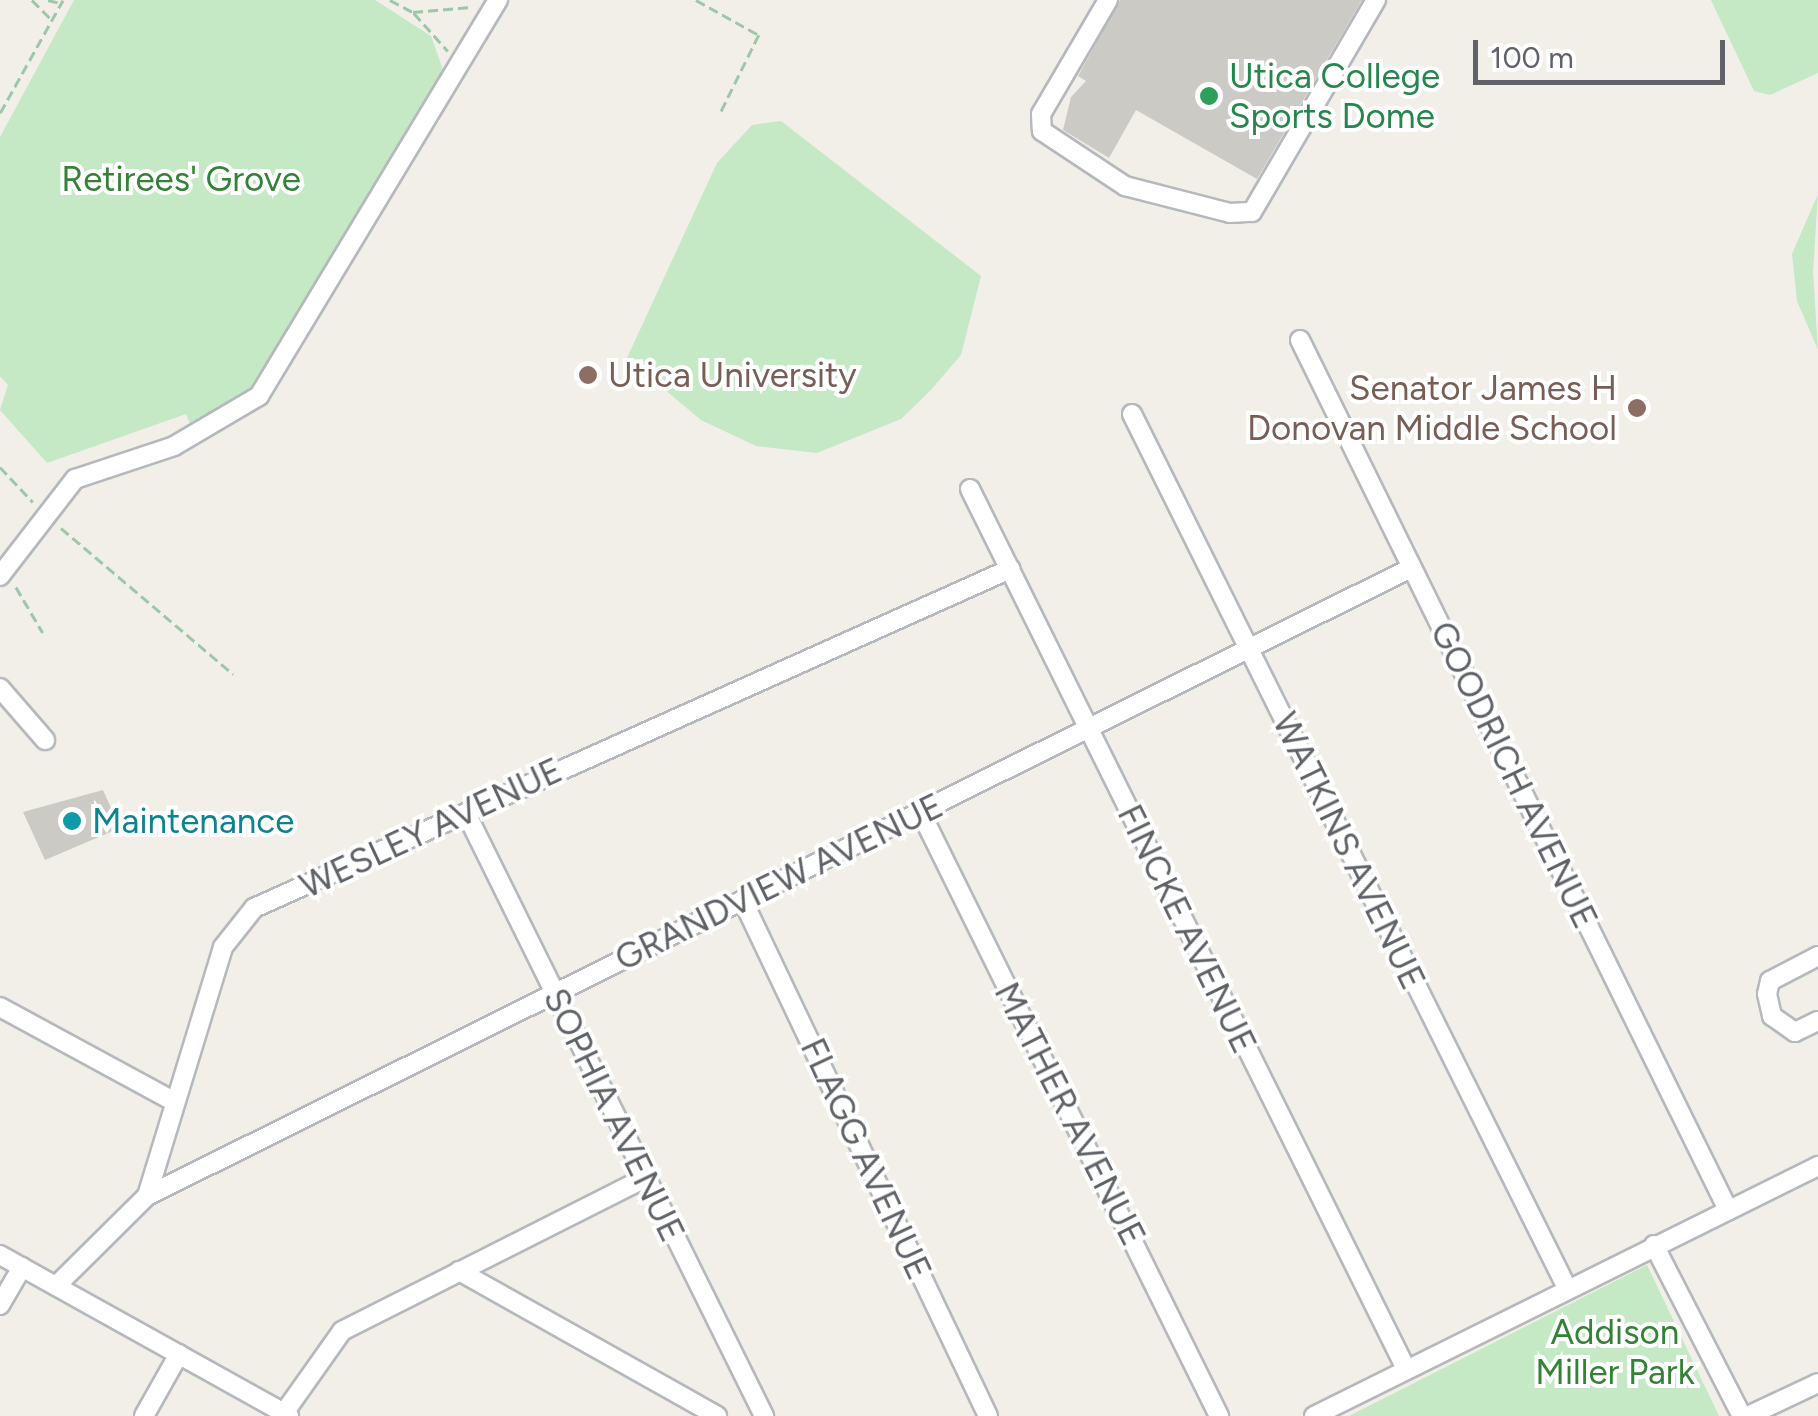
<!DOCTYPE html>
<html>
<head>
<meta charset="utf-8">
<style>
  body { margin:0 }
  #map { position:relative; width:1818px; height:1416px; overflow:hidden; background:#f1efe8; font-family:Figtree,sans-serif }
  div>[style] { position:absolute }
  .green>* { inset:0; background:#c5e8c5 }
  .building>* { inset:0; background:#cccac5 }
  .path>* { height:2.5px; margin-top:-1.25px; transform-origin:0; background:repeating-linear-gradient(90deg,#9cc7a9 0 10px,transparent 0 15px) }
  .roads { filter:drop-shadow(2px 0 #b5b8bc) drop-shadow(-2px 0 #b5b8bc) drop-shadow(0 2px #b5b8bc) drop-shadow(0 -2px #b5b8bc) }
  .minor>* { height:18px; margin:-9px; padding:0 9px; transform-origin:9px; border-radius:9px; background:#fff }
  .dots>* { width:28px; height:28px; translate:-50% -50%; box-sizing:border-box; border:5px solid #fff; border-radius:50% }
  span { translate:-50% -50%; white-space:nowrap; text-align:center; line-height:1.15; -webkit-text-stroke:8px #fff; paint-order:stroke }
  .leisure-label { font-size:35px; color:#27864d }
  .left { translate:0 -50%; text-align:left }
  .park-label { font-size:35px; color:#348238 }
  .education-label { font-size:35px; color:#785e54 }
  .right { translate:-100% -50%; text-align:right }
  .street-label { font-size:35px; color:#5f6368 }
  .culture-label { font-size:35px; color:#0d838f }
  .scale { position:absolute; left:1473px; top:40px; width:252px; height:45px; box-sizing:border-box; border:5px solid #5f6368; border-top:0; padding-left:12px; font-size:30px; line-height:35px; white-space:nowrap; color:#5f6368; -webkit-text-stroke:8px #fff; paint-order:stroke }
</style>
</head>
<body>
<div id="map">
  <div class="green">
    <i style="clip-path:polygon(74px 0,375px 0,431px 36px,445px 75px,258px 390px,192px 429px,186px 414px,47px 463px,0 410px,8px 385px,0 376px,0 137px)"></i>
    <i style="clip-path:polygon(1711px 0,1818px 0,1818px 73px,1770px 95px,1754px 91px)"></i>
    <i style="clip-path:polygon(781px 121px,981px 276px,961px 355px,930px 391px,901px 419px,817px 453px,756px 446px,701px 420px,627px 358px,717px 163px,752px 125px)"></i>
    <i style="clip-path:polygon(1818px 194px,1813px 272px,1818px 350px,1797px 301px,1792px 254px)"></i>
    <i style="clip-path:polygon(1647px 1265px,1719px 1416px,1349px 1416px)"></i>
  </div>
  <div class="building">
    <i style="clip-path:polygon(1120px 0,1362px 0,1257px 179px,1136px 110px,1109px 158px,1063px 130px,1071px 97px,1086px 81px,1078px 76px)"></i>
    <i style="clip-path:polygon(103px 790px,120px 828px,45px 860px,23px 812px)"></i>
  </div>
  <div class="path">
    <i style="left:32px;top:0;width:28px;rotate:45deg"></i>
    <i style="left:48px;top:0;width:12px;rotate:14deg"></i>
    <i style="left:390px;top:0;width:26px;rotate:28deg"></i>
    <i style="left:413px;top:12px;width:58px;rotate:-4.9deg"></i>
    <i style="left:696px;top:0;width:72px;rotate:29.1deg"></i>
    <i style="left:759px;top:35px;width:90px;rotate:116.3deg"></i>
    <i style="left:414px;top:13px;width:51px;rotate:48.2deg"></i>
    <i style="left:0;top:113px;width:129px;rotate:-60.9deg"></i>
    <i style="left:0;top:467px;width:48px;rotate:46.7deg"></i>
    <i style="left:61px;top:528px;width:226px;rotate:40.3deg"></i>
    <i style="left:16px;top:587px;width:53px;rotate:59.6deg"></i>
  </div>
  <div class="roads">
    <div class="minor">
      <i style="left:1108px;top:0;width:132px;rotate:120.4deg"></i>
      <i style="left:1041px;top:114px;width:17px;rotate:87deg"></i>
      <i style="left:1042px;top:131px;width:100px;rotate:33.5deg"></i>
      <i style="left:1125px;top:186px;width:108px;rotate:14.4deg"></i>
      <i style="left:1230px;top:213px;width:22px;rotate:-3deg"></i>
      <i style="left:1252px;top:212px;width:246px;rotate:-59.7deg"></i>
      <i style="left:1300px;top:340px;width:970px;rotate:63.8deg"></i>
      <i style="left:1132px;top:414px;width:976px;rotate:63.54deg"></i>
      <i style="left:970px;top:489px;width:982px;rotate:63.64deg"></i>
      <i style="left:0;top:576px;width:123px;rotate:-52.3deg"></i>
      <i style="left:75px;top:479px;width:104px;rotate:-18.4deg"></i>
      <i style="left:174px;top:446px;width:99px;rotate:-30.5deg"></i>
      <i style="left:259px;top:396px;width:463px;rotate:-58.9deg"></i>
      <i style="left:0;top:688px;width:69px;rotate:49.1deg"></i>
      <i style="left:466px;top:813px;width:673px;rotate:63.7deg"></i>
      <i style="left:921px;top:813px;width:673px;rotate:63.7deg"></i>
      <i style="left:743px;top:901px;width:570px;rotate:64.56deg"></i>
      <i style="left:1818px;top:956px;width:54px;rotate:152.5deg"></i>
      <i style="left:1770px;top:981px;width:13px;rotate:103deg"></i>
      <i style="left:1767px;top:994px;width:23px;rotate:77deg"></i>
      <i style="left:1772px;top:1016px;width:28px;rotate:35deg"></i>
      <i style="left:1795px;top:1032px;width:25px;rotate:-26deg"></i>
      <i style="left:0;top:1007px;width:199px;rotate:28.5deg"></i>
      <i style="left:147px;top:1196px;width:1411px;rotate:-26.42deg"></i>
      <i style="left:1654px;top:1245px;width:192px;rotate:62.8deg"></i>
      <i style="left:0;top:1255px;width:331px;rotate:29.1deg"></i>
      <i style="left:459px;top:1271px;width:296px;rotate:29.3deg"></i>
      <i style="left:56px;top:1286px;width:128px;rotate:-44.7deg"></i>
      <i style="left:147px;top:1196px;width:260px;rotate:-73deg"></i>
      <i style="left:223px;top:947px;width:50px;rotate:-51.5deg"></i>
      <i style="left:254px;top:908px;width:829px;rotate:-24.15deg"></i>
      <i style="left:0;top:1305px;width:44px;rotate:-59.9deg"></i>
      <i style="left:284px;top:1413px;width:100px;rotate:-54.7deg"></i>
      <i style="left:342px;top:1331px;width:339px;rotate:-26.8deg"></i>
      <i style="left:144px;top:1416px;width:71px;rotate:-60.6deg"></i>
      <i style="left:1314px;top:1416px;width:563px;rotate:-26.38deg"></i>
      <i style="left:1748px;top:1416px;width:77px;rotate:-25.2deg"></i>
    </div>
  </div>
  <div class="dots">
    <i style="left:1209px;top:96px;background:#2e9e5b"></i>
    <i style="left:588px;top:375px;background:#8d6e63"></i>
    <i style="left:1637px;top:408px;background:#8d6e63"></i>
    <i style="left:72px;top:821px;background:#0f9aa8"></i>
  </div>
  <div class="leisure-label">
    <span class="left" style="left:1229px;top:96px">Utica College<br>Sports Dome</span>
  </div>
  <div class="park-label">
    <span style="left:181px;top:179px">Retirees' Grove</span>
    <span style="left:1615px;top:1352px">Addison<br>Miller Park</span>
  </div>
  <div class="education-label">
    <span class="left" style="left:608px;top:375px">Utica University</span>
    <span class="right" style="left:1617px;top:408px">Senator James H<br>Donovan Middle School</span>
  </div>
  <div class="street-label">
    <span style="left:1514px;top:775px;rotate:64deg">GOODRICH AVENUE</span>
    <span style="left:431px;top:828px;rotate:-25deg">WESLEY AVENUE</span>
    <span style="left:1349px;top:851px;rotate:64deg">WATKINS AVENUE</span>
    <span style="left:779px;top:882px;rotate:-26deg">GRANDVIEW AVENUE</span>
    <span style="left:1187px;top:929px;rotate:64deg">FINCKE AVENUE</span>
    <span style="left:1070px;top:1114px;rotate:63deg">MATHER AVENUE</span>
    <span style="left:614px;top:1115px;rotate:64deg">SOPHIA AVENUE</span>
    <span style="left:866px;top:1159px;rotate:65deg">FLAGG AVENUE</span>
  </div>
  <div class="culture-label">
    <span class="left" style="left:92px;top:821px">Maintenance</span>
  </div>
  <div class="scale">100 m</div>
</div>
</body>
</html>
